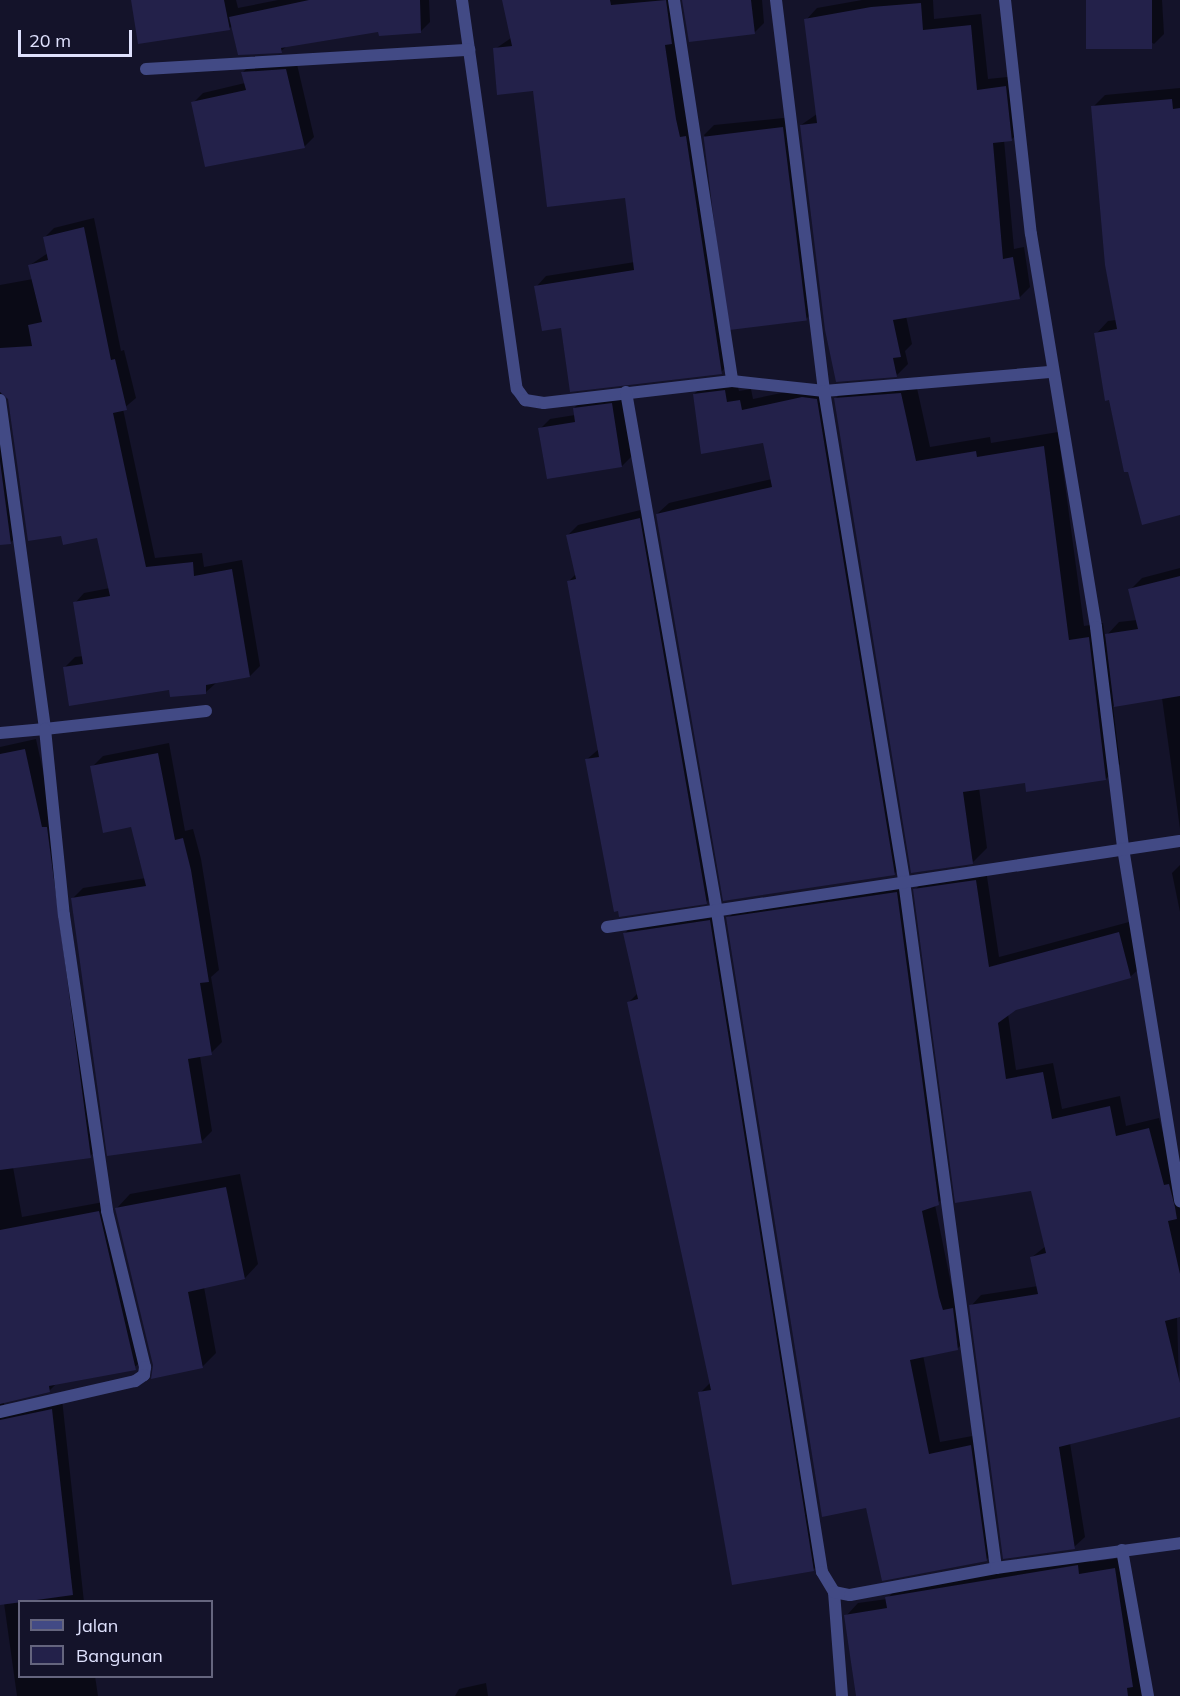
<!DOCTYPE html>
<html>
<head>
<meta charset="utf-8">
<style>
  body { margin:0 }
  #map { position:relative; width:1180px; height:1696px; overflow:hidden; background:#14132a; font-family:Mulish,sans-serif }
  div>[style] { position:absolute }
  .shadow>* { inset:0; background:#0007 }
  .building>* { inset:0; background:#23214a; transform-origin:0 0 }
  .service>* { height:12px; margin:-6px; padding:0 6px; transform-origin:6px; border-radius:6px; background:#424a85 }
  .minor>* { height:12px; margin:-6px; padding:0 6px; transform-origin:6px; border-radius:6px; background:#424a85 }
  span { translate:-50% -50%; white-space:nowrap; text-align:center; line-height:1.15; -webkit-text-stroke:4.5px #14132a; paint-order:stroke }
  .legend { position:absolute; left:18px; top:1600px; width:195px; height:78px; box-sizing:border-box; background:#14132a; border:2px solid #65657e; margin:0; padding:8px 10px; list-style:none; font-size:18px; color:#dfe1fd }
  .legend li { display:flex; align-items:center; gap:12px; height:30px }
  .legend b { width:30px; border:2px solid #65657e }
  .scale { position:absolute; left:18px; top:30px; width:114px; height:27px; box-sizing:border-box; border:3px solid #dfe1fd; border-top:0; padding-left:8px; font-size:18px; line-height:21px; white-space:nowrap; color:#dfe1fd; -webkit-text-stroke:4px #14132a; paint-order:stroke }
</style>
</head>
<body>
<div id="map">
  <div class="shadow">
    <i style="clip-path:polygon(135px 0,236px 0,238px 8px,278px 0,429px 0,430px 22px,421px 31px,380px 30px,287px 46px,281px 51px,232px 26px,230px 28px)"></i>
    <i style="clip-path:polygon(504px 0,677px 0,731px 362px,721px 372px,562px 326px,536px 287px,546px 276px,635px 262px,626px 196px,495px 49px,511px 38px)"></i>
    <i style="clip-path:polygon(684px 0,762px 0,764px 23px,754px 33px)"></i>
    <i style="clip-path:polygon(862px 0,933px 0,934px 19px,981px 14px,988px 79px,1017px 76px,1023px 128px,1012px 139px,1004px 140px,1014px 249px,1024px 247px,1030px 287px,1019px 298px,906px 316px,912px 344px,905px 351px,908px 364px,897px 375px,801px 125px,817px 114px,806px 20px,817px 8px)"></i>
    <i style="clip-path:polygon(1088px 0,1162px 0,1164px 34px,1154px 44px)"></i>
    <i style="clip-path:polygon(296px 60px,314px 137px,304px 147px,193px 103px,203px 93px,245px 83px,243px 72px,253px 62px)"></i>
    <i style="clip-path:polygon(1180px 88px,1180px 514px,1096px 334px,1108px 321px,1116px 320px,1093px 107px,1105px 95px)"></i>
    <i style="clip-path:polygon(793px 117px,816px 309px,806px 319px,704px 135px,714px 125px)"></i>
    <i style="clip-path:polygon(94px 218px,121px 351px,124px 350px,136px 398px,123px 409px,155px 558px,202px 553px,204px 567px,242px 560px,260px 666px,250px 676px,216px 683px,206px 692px,65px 667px,75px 657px,84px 656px,75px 603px,84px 593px,110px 588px,98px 536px,10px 398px,1px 391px,21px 532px,11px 542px,0 544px,0 285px,33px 279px,30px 265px,48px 253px,44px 238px,54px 228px)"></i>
    <i style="clip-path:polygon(736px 379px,739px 391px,751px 389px,753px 399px,815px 386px,828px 387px,906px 862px,894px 874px,657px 514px,669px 503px,772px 479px,765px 442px,694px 394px,706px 383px)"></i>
    <i style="clip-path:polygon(915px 379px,930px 447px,990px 437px,991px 443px,1058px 432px,1084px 626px,1103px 623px,1105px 637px,1119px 622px,1137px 620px,1130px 590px,1142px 578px,1180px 568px,1180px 829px,1162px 698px,1113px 706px,1120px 764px,1106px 779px,1026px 781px,979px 788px,987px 848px,973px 862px,835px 399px,850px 384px)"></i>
    <i style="clip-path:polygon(621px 394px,632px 456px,622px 466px,540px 429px,550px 419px,575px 415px,574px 408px,584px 398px)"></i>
    <i style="clip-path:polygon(649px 508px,716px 892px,706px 902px,586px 760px,599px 749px,568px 582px,576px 574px,568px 535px,578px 525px)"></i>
    <i style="clip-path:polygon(36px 739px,53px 817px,57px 817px,101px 1146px,90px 1156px,13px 1167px,22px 1217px,109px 1201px,147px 1355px,136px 1366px,58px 1382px,49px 1391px,3px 1401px,5px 1407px,62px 1399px,84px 1602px,20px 1602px,20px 1676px,95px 1676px,98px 1696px,17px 1696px,4px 1603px,0 1604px,0 747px)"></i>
    <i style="clip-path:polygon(169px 743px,185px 831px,193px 829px,201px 859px,219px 970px,211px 977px,222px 1042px,211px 1053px,200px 1056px,212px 1131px,202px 1141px,72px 899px,83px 888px,146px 878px,132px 825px,92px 767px,103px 756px)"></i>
    <i style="clip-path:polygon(1180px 865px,1180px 912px,1172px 873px)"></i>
    <i style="clip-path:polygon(986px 870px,999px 957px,1129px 922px,1141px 967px,1130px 977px,1015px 1008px,1008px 1014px,1016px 1070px,1053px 1063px,1062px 1109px,1120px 1096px,1126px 1126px,1159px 1118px,1174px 1176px,1180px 1178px,1180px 1316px,1177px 1317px,1180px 1416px,1070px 1443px,1085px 1537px,1074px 1547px,971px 1306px,981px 1295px,1038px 1286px,1032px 1257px,1046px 1246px,1032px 1190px,915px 890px,925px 879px)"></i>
    <i style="clip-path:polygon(909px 880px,951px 1192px,935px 1205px,951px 1284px,970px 1336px,958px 1348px,923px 1355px,940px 1442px,983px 1434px,998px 1548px,986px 1560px,883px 1579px,728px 918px,740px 906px)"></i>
    <i style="clip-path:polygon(721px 909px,824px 1559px,813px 1570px,700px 1393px,711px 1382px,629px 1002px,638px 993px,625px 933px,636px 922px)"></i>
    <i style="clip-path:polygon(240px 1174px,258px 1264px,245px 1278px,204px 1287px,216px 1353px,202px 1367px,155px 1365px,117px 1208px,130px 1194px)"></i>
    <i style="clip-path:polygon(1090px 1554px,1091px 1562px,1127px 1557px,1142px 1696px,858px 1696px,846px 1616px,858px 1603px,887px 1599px,899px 1585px)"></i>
    <i style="clip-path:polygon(486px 1683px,488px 1696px,455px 1696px,459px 1689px)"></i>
  </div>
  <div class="building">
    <i style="clip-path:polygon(131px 0,224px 0,230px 30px,138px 44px)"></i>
    <i style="clip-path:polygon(309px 0,420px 0,421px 33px,379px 36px,378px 32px,281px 48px,282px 53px,238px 55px,229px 17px)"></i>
    <i style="clip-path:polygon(502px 0,610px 0,611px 5px,666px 0,672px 44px,665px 45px,676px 119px,680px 137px,686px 136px,722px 374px,570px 392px,561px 328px,542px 331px,534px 286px,634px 270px,625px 198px,547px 207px,533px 91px,497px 95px,493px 48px,512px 46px)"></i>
    <i style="clip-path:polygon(682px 0,751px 0,755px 34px,689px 42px)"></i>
    <i style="left:1086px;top:0;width:66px;height:49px"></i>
    <i style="clip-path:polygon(921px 3px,923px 30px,971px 25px,977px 90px,1006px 86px,1012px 141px,993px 143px,1003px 259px,1013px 257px,1020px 299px,893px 320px,901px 357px,893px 358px,897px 377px,836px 382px,825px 330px,800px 125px,817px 123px,804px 19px,871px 7px)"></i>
    <i style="clip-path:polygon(286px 69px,305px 148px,205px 167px,191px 102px,246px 90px,241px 72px)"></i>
    <i style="clip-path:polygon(1172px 99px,1173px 109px,1180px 108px,1180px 515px,1142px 525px,1128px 472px,1124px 472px,1109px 400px,1105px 401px,1094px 333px,1117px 329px,1105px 265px,1091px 106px)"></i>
    <i style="left:783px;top:127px;width:195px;height:80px;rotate:83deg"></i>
    <i style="clip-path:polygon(84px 227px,111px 360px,115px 359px,127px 410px,113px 413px,146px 567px,193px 562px,194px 576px,232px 569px,250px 677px,206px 685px,206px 694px,170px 697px,169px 690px,69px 706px,63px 667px,83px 664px,73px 602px,110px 596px,97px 538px,63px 545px,61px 536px,28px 541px,8px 399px,0 392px,0 348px,32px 346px,28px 325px,42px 322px,28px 265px,48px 260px,43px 237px)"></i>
    <i style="clip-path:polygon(725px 390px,727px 402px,740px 400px,742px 410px,802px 397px,817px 399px,895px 875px,723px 901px,656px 514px,772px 487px,763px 443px,701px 454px,693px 394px)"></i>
    <i style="clip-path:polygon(901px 393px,916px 461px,976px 451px,977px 457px,1044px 446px,1069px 640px,1089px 637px,1106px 780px,1026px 792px,1025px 783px,963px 792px,973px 864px,911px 873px,834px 398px)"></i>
    <i style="clip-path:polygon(612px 403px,622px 467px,547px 479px,538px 428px,575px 422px,573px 408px)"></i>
    <i style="clip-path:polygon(0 461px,11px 544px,0 545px)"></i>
    <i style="clip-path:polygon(640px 518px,707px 904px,619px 917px,618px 911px,614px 912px,585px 759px,599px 757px,567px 581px,576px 579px,566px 535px)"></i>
    <i style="clip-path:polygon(1180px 576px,1180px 696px,1114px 707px,1105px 634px,1138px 629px,1128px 589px)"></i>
    <i style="clip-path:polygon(25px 749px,42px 827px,47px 827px,91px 1158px,0 1170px,0 754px)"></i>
    <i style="clip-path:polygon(158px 753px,175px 840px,183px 838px,191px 870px,209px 982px,200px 983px,212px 1055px,188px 1059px,202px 1143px,107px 1156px,71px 898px,146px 886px,131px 827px,103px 833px,90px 766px)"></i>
    <i style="clip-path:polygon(976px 880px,989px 967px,1119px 932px,1131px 978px,1016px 1010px,998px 1023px,1006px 1079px,1043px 1072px,1052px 1119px,1110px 1106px,1116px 1136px,1149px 1128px,1164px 1185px,1169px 1184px,1175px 1207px,1177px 1219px,1168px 1221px,1180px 1274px,1180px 1317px,1165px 1321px,1180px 1383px,1180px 1417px,1059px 1447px,1075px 1549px,1003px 1559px,969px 1305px,1038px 1294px,1030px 1257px,1046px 1253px,1031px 1191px,955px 1203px,913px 889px)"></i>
    <i style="clip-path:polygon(897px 892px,939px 1205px,922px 1211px,939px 1297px,943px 1310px,953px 1308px,958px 1350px,910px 1360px,929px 1454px,971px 1445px,987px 1561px,882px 1581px,866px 1508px,822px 1517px,726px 917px)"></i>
    <i style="clip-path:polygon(710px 920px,814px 1571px,732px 1585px,698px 1392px,711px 1390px,627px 1002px,638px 999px,623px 933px)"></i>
    <i style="clip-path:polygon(226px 1187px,245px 1279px,188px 1292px,203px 1368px,151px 1379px,153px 1365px,115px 1208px)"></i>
    <i style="clip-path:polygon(99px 1211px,136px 1370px,49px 1386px,50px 1392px,0 1404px,0 1230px)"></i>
    <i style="clip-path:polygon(52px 1409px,73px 1595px,0 1605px,0 1420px)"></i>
    <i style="clip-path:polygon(1078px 1565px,1079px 1574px,1115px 1568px,1133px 1687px,1127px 1688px,1128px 1696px,856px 1696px,844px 1615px,887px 1608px,885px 1597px)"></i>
  </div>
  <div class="service">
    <i style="left:834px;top:1592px;width:104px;rotate:85.6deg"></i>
  </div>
  <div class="minor">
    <i style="left:462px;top:0;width:393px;rotate:82deg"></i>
    <i style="left:517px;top:389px;width:14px;rotate:54deg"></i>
    <i style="left:525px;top:400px;width:19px;rotate:9deg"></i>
    <i style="left:544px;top:403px;width:189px;rotate:-6.7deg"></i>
    <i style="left:732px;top:381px;width:93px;rotate:6.2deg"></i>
    <i style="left:824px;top:391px;width:229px;rotate:-4.8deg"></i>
    <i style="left:674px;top:0;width:385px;rotate:81.3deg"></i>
    <i style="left:776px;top:0;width:394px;rotate:83deg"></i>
    <i style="left:824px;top:391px;width:496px;rotate:80.7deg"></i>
    <i style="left:904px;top:881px;width:693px;rotate:82.37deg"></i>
    <i style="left:1005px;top:0;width:235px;rotate:83.7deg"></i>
    <i style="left:1031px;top:234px;width:398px;rotate:80.6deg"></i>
    <i style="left:1096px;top:627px;width:223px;rotate:83deg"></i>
    <i style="left:1123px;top:848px;width:358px;rotate:80.8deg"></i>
    <i style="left:146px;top:69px;width:324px;rotate:-3.4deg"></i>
    <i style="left:626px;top:392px;width:528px;rotate:80.07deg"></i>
    <i style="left:717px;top:912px;width:668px;rotate:80.96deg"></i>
    <i style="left:822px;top:1572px;width:23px;rotate:59deg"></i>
    <i style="left:834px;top:1592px;width:16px;rotate:11deg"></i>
    <i style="left:850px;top:1595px;width:148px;rotate:-10.5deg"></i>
    <i style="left:996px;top:1568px;width:186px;rotate:-7.7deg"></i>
    <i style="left:0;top:400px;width:332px;rotate:82.2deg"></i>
    <i style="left:45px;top:729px;width:162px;rotate:-6.4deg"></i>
    <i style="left:0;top:733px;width:45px;rotate:-5.1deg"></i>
    <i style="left:45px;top:729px;width:187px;rotate:84.2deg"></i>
    <i style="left:64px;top:915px;width:299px;rotate:81.7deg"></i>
    <i style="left:107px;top:1211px;width:161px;rotate:76.3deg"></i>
    <i style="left:145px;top:1367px;width:8px;rotate:97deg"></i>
    <i style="left:144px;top:1375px;width:11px;rotate:146deg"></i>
    <i style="left:135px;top:1381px;width:139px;rotate:167.1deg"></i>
    <i style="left:607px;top:927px;width:579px;rotate:-8.54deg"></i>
    <i style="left:1122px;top:1550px;width:148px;rotate:79.9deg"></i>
  </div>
  <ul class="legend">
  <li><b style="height:8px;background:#424a85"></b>Jalan</li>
  <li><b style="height:16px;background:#23214a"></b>Bangunan</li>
  </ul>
  <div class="scale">20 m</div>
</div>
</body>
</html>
